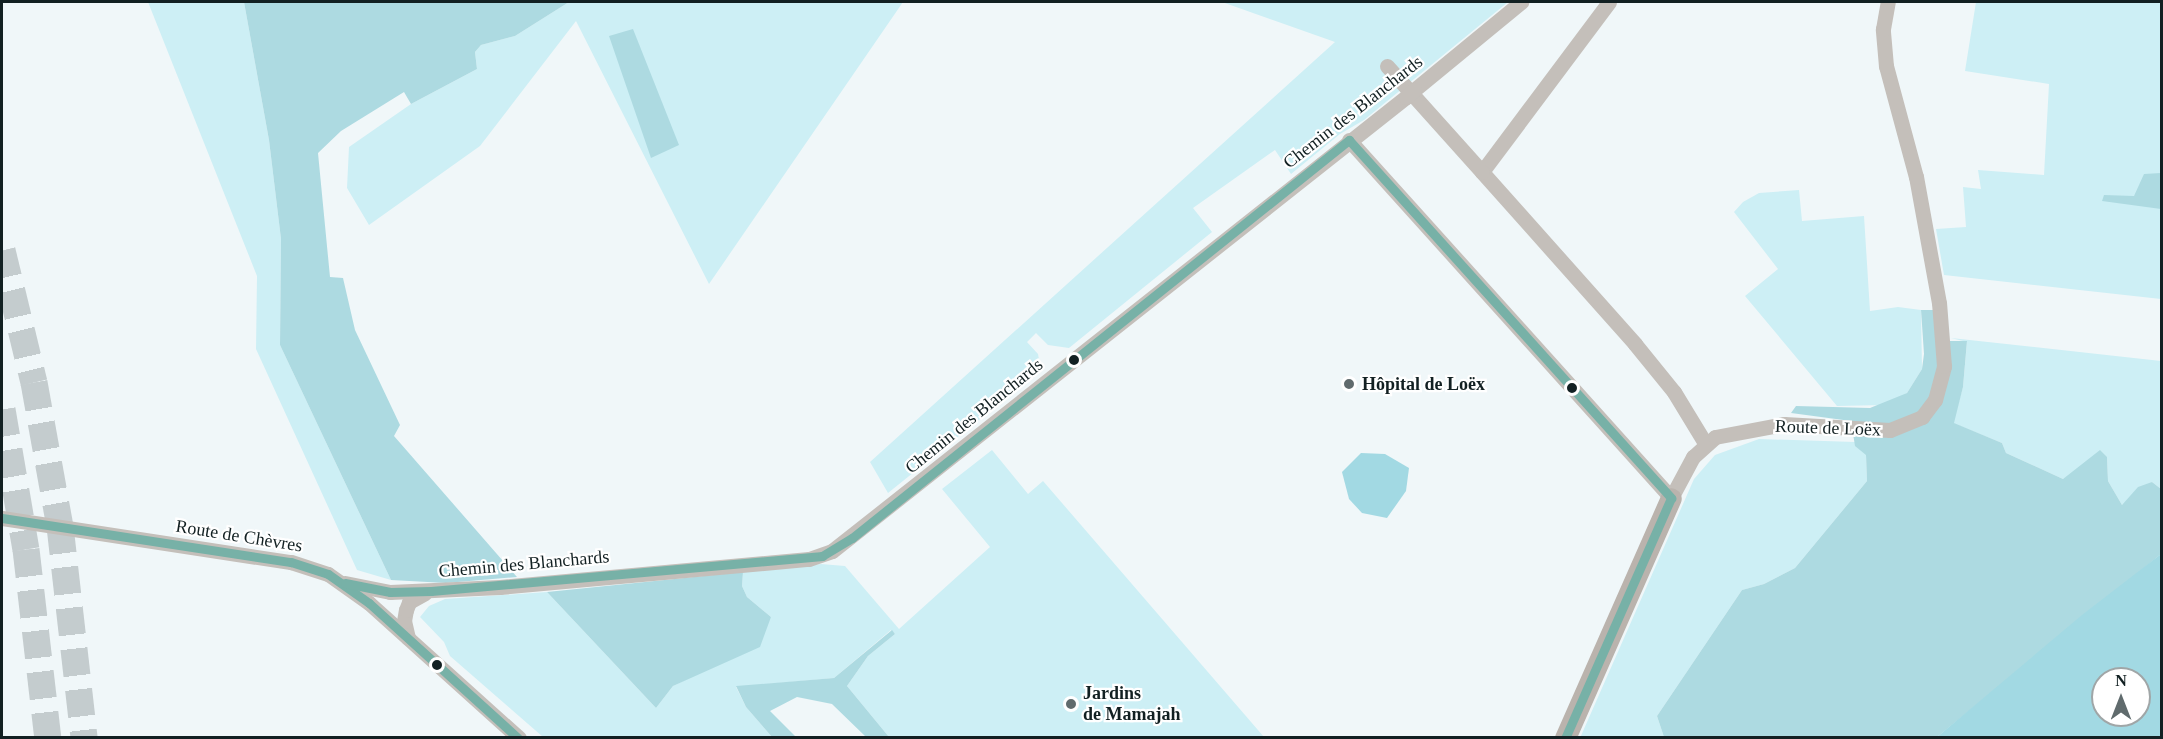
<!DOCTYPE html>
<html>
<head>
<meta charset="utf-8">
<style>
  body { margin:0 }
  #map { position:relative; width:2163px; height:739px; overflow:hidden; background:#f0f7f9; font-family:"Times New Roman",serif }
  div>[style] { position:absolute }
  .green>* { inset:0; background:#cdeff5 }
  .forest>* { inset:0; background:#addae1 }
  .water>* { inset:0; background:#a2d9e3 }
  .highway-tunnel>* { height:27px; margin-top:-13.5px; transform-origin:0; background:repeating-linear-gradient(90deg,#c4ccce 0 27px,transparent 0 41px) }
  .street>* { height:15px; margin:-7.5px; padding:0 7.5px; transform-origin:7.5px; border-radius:7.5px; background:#c4bfba }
  .secondary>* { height:21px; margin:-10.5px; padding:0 10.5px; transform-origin:10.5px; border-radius:10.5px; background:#bab3ad }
  .street-bridge>* { height:15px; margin:-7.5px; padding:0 7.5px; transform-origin:7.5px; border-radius:7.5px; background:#c4bfba }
  .bus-1>* { height:9px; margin:-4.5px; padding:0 4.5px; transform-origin:4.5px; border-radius:4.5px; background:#77b1a7 }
  .dots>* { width:16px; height:16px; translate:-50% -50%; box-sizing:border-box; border:3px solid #fff; border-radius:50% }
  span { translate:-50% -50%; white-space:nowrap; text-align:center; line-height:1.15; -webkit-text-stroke:4.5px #fff; paint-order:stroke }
  .street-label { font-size:18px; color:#122022 }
  .poi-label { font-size:18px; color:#122022; font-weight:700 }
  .left { translate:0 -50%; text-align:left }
  .frame { position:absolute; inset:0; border:3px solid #122022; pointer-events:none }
  .north { position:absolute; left:2091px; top:667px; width:60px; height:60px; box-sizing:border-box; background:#fff; border:2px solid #a0a6a7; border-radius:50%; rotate:0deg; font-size:16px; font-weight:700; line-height:24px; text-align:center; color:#122022 }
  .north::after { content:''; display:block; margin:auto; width:21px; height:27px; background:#606b6d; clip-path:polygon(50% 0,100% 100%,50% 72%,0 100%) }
</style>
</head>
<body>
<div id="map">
  <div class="green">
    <i style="clip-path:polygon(148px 2px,244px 2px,269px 140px,281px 239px,280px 345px,391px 580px,357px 570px,256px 349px,257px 276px)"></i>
    <i style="clip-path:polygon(569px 2px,903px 2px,709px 284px,576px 21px,480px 146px,369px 225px,347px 188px,349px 147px,411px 104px,477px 69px,475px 52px,481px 45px,515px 36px)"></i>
    <i style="clip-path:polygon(1222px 2px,1508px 2px,1364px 120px,1340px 134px,1291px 174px,1275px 150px,1193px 208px,1212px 232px,1069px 348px,1048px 345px,1036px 333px,1027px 342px,1038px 354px,1041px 370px,888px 493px,870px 462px,1335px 42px)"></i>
    <i style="clip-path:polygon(1976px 2px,2161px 2px,2161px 299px,1944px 275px,1936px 229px,1966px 227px,1963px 187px,1981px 189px,1978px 170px,2044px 175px,2049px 84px,1965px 71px)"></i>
    <i style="clip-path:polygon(1799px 190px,1802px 221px,1864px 216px,1870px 311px,1898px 307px,1921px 310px,1922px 369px,1907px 393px,1885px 405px,1837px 406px,1745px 296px,1778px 269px,1734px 212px,1743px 202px,1759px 193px)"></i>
    <i style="clip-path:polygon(1951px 338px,2161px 361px,2161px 489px,2152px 482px,2122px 505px,2108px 481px,2107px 457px,2063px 479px,2006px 453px,2002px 443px,1953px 423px,1963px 387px,1967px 342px)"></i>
    <i style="clip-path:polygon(1759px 439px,1855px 442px,1866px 454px,1867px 481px,1795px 568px,1764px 584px,1742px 590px,1657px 716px,1664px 737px,1580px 738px,1694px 479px,1715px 455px)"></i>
    <i style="clip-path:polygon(992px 450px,1028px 494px,1043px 481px,1264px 737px,889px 737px,847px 686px,868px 656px,895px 634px,891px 630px,834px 678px,736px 687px,746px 707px,772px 737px,543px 737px,450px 656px,444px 642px,420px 617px,429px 606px,445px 599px,547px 592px,656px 708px,673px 686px,695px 675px,771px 617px,747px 597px,742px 586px,743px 572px,821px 564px,845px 566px,899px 629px,990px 547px,942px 489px)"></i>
  </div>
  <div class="forest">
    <i style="clip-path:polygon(244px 2px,569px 2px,515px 36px,481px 45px,475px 52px,477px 69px,411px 104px,404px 92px,341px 131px,318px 153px,330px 277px,343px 278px,355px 330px,400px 425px,394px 436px,517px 577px,446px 583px,391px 580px,280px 345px,281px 239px,269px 140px)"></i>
    <i style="clip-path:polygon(633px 29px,679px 145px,651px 158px,609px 36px)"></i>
    <i style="clip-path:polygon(2161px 173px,2161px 209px,2102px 201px,2104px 195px,2134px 196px,2144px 174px)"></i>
    <i style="clip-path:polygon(1921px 310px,1934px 310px,1937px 341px,1967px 341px,1963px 387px,1954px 423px,2002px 443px,2006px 453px,2063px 479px,2100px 450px,2107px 457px,2108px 481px,2122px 505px,2138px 487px,2152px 482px,2161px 489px,2161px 554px,1937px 737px,1664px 737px,1657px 716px,1742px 590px,1764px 584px,1795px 568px,1867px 481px,1866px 455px,1855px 446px,1851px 421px,1791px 413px,1796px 406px,1870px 408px,1907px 393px,1922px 369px,1924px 354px)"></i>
    <i style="clip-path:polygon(743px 572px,742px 586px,747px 597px,771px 617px,760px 647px,673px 686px,656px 708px,547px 592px)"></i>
    <i style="clip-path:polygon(892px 630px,895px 634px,868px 656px,847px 686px,889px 737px,866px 737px,832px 704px,797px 697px,770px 711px,796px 737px,772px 737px,746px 707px,736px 686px,834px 678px)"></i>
  </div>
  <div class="water">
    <i style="clip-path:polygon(1361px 453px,1385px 454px,1409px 468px,1406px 491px,1387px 518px,1362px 513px,1349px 499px,1342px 472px)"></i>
    <i style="clip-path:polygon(evenodd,2161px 554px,2161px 737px,1937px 737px,2082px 615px,2161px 554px,2103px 679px,2139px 679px,2139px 715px,2103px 715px,2103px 679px)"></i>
  </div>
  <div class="highway-tunnel">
    <i style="left:2px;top:250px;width:136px;rotate:76.4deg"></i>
    <i style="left:34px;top:382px;width:146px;rotate:79.8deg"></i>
    <i style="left:60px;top:526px;width:213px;rotate:83.5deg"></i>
    <i style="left:2px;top:409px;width:142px;rotate:80.3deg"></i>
    <i style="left:26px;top:549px;width:190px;rotate:83.4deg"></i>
  </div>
  <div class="street">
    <i style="left:1609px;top:2px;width:212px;rotate:126.8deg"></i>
    <i style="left:1482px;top:172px;width:230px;rotate:48.3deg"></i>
    <i style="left:1635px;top:344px;width:62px;rotate:50.9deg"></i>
    <i style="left:1674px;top:392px;width:60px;rotate:58.7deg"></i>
    <i style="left:1387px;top:66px;width:142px;rotate:48.1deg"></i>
    <i style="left:1414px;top:90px;width:139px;rotate:-39.4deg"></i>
    <i style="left:1349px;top:140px;width:482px;rotate:48deg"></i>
    <i style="left:1671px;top:498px;width:47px;rotate:-61.8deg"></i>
    <i style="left:1693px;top:457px;width:30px;rotate:-42deg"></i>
    <i style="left:1715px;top:437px;width:70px;rotate:-10.7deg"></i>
    <i style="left:1784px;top:424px;width:106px;rotate:3.2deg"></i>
    <i style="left:1890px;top:430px;width:35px;rotate:-22deg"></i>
    <i style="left:1922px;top:417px;width:21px;rotate:-53deg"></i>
    <i style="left:1935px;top:400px;width:35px;rotate:-75deg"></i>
    <i style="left:1944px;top:366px;width:63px;rotate:-94.5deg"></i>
    <i style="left:1939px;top:303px;width:128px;rotate:-100.3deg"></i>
    <i style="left:1916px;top:177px;width:115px;rotate:-105.1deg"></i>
    <i style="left:1886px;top:66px;width:37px;rotate:-95deg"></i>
    <i style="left:1883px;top:29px;width:27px;rotate:-80deg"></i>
    <i style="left:2px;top:518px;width:292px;rotate:8.7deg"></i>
    <i style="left:291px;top:562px;width:39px;rotate:18deg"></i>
    <i style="left:328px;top:574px;width:50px;rotate:35.3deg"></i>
    <i style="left:369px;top:603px;width:202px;rotate:42deg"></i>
    <i style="left:345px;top:583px;width:46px;rotate:11.3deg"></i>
    <i style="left:390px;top:592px;width:110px;rotate:-2.6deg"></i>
    <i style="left:500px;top:587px;width:310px;rotate:-5.2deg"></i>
    <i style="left:809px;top:559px;width:24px;rotate:-19deg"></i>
    <i style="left:832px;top:551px;width:732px;rotate:-38.34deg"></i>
    <i style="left:408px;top:638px;width:17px;rotate:-103deg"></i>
    <i style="left:404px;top:621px;width:11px;rotate:-80deg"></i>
    <i style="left:406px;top:610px;width:9px;rotate:-69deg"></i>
    <i style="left:409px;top:602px;width:18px;rotate:-29deg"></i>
  </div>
  <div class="secondary">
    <i style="left:1565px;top:738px;width:262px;rotate:-66.2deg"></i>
  </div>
  <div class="street-bridge">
    <i style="left:1406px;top:97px;width:11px;rotate:-41deg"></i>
  </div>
  <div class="bus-1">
    <i style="left:2px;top:518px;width:292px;rotate:8.7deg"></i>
    <i style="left:291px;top:562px;width:39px;rotate:18deg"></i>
    <i style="left:328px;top:574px;width:50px;rotate:35.3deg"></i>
    <i style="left:369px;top:603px;width:201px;rotate:42.2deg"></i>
    <i style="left:345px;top:583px;width:46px;rotate:11.3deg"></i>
    <i style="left:390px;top:592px;width:41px;rotate:-1.4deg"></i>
    <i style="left:431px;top:591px;width:393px;rotate:-5.1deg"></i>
    <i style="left:822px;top:556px;width:35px;rotate:-31deg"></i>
    <i style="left:852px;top:538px;width:637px;rotate:-38.69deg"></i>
    <i style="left:1349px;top:140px;width:482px;rotate:48deg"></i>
    <i style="left:1671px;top:498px;width:262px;rotate:113.8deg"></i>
  </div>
  <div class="dots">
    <i style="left:1074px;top:360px;background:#122022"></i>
    <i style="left:1349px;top:384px;background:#606b6d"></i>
    <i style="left:1572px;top:388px;background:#122022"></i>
    <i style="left:437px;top:665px;background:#122022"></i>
    <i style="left:1071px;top:704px;background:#606b6d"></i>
  </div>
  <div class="street-label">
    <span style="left:1353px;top:112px;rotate:-38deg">Chemin des Blanchards</span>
    <span style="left:974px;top:416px;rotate:-39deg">Chemin des Blanchards</span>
    <span style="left:1828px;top:428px;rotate:2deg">Route de Loëx</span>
    <span style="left:239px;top:536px;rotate:9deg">Route de Chèvres</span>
    <span style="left:524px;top:564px;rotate:-5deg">Chemin des Blanchards</span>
  </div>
  <div class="poi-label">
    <span class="left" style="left:1362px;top:384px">Hôpital de Loëx</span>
    <span class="left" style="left:1083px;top:704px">Jardins<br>de Mamajah</span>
  </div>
  <div class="frame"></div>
  <div class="north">N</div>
</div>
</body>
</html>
